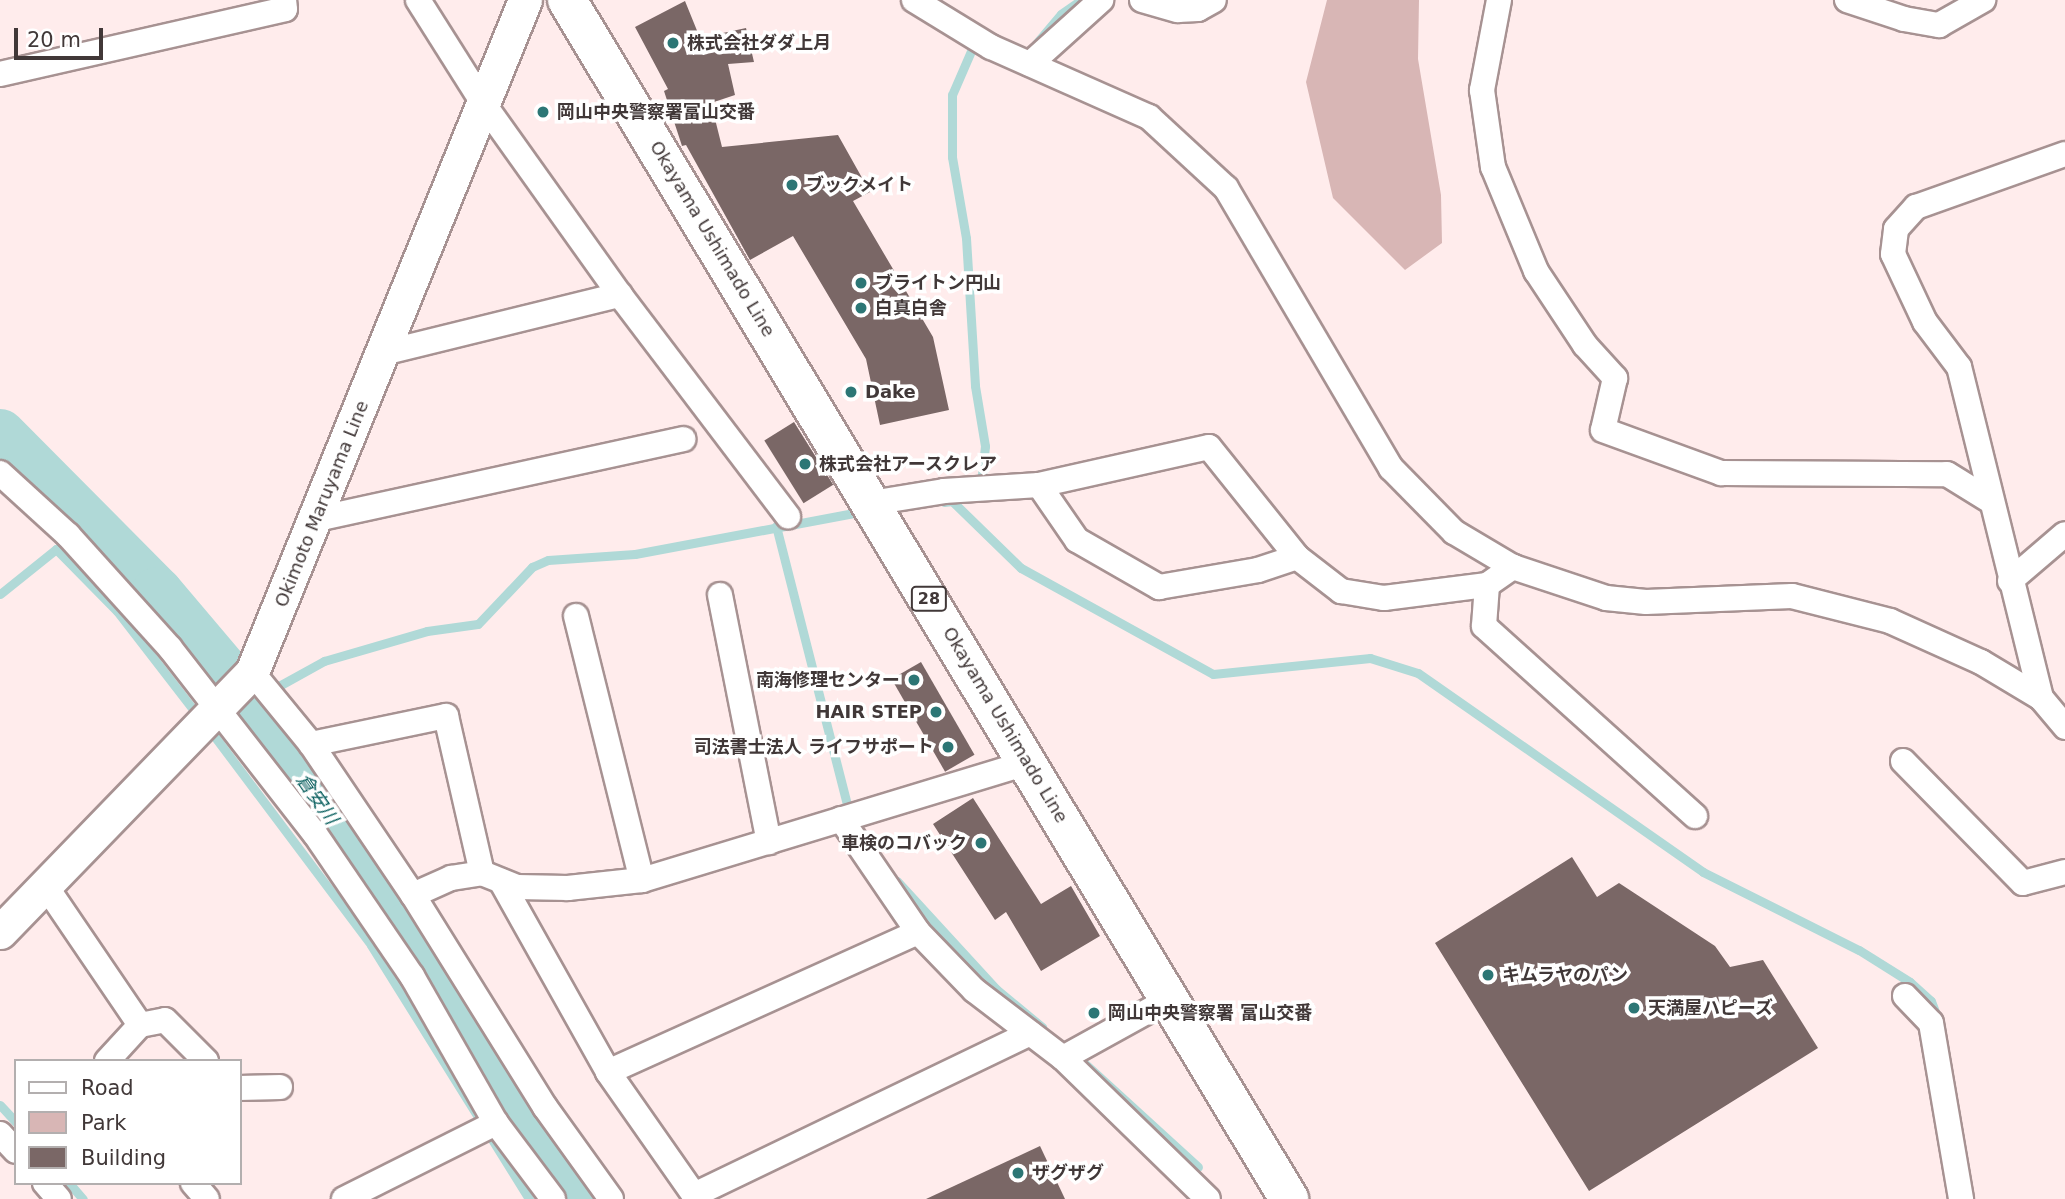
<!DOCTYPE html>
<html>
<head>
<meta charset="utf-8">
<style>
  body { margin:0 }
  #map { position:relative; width:2065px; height:1199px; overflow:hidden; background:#ffecec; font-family:"DejaVu Sans","Noto Sans JP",sans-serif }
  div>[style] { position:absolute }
  .green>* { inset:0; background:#d8b6b5 }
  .stream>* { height:9px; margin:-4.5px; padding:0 4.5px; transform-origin:4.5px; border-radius:4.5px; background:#b0d9d7 }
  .river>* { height:52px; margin:-26px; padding:0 26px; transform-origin:26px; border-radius:26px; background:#b0d9d7 }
  .building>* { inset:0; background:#7a6766; transform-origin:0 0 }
  .roads { filter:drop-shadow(2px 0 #a79292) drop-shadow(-2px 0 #a79292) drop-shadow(0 2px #a79292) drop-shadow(0 -2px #a79292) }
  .street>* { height:24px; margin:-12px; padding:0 12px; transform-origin:12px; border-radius:12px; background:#fff }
  .secondary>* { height:33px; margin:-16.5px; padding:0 16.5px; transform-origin:16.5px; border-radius:16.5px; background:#fff }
  .primary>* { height:38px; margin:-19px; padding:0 19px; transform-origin:19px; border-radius:19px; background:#fff }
  .dots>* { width:19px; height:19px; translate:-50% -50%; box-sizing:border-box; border:4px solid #fff; border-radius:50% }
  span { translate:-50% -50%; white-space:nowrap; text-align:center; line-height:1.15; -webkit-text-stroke:7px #fff; paint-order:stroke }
  .shield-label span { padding:2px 5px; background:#fff; border:2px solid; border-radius:5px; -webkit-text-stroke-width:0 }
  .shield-label { font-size:16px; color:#413838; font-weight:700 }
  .poi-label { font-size:18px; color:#413838; font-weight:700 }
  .left { translate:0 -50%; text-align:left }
  .right { translate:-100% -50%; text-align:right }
  .street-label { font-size:18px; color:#413838 }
  .water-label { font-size:19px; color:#085e5d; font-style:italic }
  .legend { position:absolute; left:14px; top:1059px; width:228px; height:126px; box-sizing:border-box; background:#fff; border:2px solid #b3afaf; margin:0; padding:9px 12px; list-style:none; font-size:21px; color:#413838 }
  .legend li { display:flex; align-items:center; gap:14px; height:35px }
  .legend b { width:35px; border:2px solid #b3afaf }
  .scale { position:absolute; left:14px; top:28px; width:89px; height:32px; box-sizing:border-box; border:4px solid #413838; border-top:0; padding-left:9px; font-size:21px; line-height:24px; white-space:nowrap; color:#413838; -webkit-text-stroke:5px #fff; paint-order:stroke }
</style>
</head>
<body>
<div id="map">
  <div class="green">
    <i style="clip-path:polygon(1327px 0,1419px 0,1418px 59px,1441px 195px,1442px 243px,1405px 270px,1333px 198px,1306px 82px)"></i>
  </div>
  <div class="stream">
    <i style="left:1035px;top:45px;width:40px;rotate:-50deg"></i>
    <i style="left:1061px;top:14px;width:24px;rotate:-35deg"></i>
    <i style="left:971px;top:51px;width:48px;rotate:113.4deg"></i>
    <i style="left:952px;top:95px;width:62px;rotate:90deg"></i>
    <i style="left:952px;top:157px;width:82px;rotate:80.2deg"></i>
    <i style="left:966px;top:238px;width:148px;rotate:86.5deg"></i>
    <i style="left:975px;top:386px;width:61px;rotate:80.5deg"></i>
    <i style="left:985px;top:446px;width:29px;rotate:96deg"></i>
    <i style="left:944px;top:502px;width:8px;rotate:-7deg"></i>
    <i style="left:952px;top:501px;width:96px;rotate:44.2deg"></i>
    <i style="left:1021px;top:568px;width:219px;rotate:28.9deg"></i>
    <i style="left:1213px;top:674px;width:158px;rotate:-5.8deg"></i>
    <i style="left:1370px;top:658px;width:50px;rotate:17.4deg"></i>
    <i style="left:1418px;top:673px;width:348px;rotate:34.9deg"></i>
    <i style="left:1703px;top:872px;width:174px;rotate:26.6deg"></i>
    <i style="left:1859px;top:950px;width:60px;rotate:32.1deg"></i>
    <i style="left:1910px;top:982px;width:28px;rotate:42deg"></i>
    <i style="left:1931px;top:1001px;width:19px;rotate:69deg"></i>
    <i style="left:776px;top:526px;width:299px;rotate:75.7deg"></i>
    <i style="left:0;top:594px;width:72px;rotate:-38.8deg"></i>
    <i style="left:56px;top:549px;width:87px;rotate:45.5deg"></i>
    <i style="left:117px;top:611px;width:128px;rotate:52.3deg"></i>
    <i style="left:277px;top:687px;width:54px;rotate:-29deg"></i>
    <i style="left:324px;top:661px;width:107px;rotate:-16.2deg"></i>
    <i style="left:427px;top:631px;width:51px;rotate:-7.8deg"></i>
    <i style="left:478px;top:624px;width:79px;rotate:-46.5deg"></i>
    <i style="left:532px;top:567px;width:17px;rotate:-24deg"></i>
    <i style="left:548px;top:560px;width:87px;rotate:-3.9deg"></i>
    <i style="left:635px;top:554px;width:224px;rotate:-10.6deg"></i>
    <i style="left:255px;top:709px;width:9px;rotate:-49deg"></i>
    <i style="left:215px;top:737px;width:260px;rotate:53.1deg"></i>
    <i style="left:371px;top:945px;width:299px;rotate:58.1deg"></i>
    <i style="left:897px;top:881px;width:147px;rotate:47.5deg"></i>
    <i style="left:996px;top:989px;width:60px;rotate:39.6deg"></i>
    <i style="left:1082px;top:1061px;width:157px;rotate:42.4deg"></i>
    <i style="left:0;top:1105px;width:23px;rotate:47deg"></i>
    <i style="left:69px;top:1183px;width:21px;rotate:49deg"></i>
  </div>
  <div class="river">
    <i style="left:0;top:435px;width:223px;rotate:45.2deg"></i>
    <i style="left:157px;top:593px;width:152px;rotate:49.8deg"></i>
    <i style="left:255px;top:709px;width:267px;rotate:55.4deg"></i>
    <i style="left:407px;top:929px;width:222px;rotate:58.2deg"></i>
    <i style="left:524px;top:1118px;width:103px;rotate:51.7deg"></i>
  </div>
  <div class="building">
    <i style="clip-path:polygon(685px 1px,700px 38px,746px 28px,754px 62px,728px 64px,735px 95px,711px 103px,722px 147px,838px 135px,870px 192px,853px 201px,933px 337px,949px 410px,880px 425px,866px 359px,793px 236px,750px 260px,686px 145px,682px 146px,664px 91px,668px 89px,635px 27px)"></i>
    <i style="left:794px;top:422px;width:74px;height:35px;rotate:58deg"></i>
    <i style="left:921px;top:662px;width:107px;height:34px;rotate:60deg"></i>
    <i style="clip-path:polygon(973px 798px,1041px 904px,1071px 886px,1100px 936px,1041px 971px,1006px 912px,995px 920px,933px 824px)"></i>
    <i style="clip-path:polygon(1572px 857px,1597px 897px,1619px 883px,1715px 946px,1730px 967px,1763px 960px,1818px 1048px,1589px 1191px,1435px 943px)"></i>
    <i style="clip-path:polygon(1040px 1146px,1065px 1199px,926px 1199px)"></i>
  </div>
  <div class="roads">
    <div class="street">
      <i style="left:418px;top:0;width:122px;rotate:57.7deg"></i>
      <i style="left:483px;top:103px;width:236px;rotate:54.5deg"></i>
      <i style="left:620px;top:295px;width:278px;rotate:52.8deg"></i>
      <i style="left:914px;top:0;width:90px;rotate:31.4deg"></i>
      <i style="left:991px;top:47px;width:173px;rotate:23.9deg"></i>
      <i style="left:1149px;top:117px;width:105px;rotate:42.7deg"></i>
      <i style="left:1226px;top:188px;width:325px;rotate:59.5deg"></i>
      <i style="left:1391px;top:468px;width:90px;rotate:45.5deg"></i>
      <i style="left:1454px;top:532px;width:69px;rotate:30.7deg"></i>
      <i style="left:1513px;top:567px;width:98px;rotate:18.4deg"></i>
      <i style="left:1606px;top:598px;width:40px;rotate:5.7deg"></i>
      <i style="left:1646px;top:602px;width:146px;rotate:-2.4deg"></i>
      <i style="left:1792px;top:596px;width:101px;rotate:14.3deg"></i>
      <i style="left:1890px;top:621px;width:100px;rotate:24.3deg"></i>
      <i style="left:1981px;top:662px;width:70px;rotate:31deg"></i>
      <i style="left:2041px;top:698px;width:38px;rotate:50deg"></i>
      <i style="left:1142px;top:0;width:37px;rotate:16deg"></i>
      <i style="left:1178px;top:10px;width:20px;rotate:-3deg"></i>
      <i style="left:1198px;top:9px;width:18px;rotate:-29deg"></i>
      <i style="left:1499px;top:0;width:92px;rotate:100.7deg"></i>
      <i style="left:1482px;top:90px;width:78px;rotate:81.9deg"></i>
      <i style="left:1493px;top:167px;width:113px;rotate:67.5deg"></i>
      <i style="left:1536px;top:271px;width:89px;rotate:56.5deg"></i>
      <i style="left:1585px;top:345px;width:45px;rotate:47.7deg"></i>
      <i style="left:1615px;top:378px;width:53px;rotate:103deg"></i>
      <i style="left:1603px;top:430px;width:126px;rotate:20deg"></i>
      <i style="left:1721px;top:473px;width:226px;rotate:0.3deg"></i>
      <i style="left:1947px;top:474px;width:49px;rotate:31.8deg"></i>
      <i style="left:1847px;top:0;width:60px;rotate:18.4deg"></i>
      <i style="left:1904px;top:19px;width:36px;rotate:10deg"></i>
      <i style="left:1939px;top:25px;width:51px;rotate:-29.6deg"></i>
      <i style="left:1030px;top:64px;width:96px;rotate:-42deg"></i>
      <i style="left:0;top:74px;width:292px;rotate:-12.8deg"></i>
      <i style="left:285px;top:9px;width:9px;rotate:-96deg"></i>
      <i style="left:383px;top:353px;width:244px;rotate:-13.8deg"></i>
      <i style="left:0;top:473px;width:92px;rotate:42.4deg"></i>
      <i style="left:68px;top:535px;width:152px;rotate:47.9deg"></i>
      <i style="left:170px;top:648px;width:236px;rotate:52.1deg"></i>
      <i style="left:315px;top:834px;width:172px;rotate:55.7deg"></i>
      <i style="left:412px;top:976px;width:169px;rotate:60.3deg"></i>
      <i style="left:496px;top:1123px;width:95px;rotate:53.1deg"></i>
      <i style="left:1039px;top:485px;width:67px;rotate:55.4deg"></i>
      <i style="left:1077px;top:540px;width:95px;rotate:29.8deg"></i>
      <i style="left:1159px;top:587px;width:100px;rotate:-9.7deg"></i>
      <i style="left:1258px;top:570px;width:41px;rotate:-18.4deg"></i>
      <i style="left:871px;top:503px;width:74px;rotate:-9.3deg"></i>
      <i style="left:944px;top:491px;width:95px;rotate:-3.6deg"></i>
      <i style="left:1039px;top:485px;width:174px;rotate:-12.6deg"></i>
      <i style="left:1209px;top:447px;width:141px;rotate:51.3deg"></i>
      <i style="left:1297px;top:557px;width:56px;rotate:37.7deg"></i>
      <i style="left:1341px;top:591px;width:44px;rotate:9.2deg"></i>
      <i style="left:1384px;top:598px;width:104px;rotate:-7.2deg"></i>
      <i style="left:1487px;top:585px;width:32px;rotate:-35deg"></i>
      <i style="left:317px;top:519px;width:375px;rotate:-12.3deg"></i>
      <i style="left:2010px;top:581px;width:72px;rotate:-40.5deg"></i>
      <i style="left:1487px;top:585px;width:41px;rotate:94.2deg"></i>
      <i style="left:1484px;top:626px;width:284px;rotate:42deg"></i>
      <i style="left:720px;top:595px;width:252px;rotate:78.8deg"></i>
      <i style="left:576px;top:616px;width:272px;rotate:76deg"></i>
      <i style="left:252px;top:672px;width:93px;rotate:50.7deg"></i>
      <i style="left:311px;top:744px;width:138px;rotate:-11.7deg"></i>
      <i style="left:446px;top:716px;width:161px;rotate:77.1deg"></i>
      <i style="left:482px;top:873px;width:38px;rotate:22deg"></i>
      <i style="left:517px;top:887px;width:51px;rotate:1.1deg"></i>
      <i style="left:568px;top:888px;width:74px;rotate:-6.2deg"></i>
      <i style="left:642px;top:880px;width:403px;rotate:-16.9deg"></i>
      <i style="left:2041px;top:698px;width:341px;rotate:-103.9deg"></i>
      <i style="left:1959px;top:367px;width:56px;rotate:-127.1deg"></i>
      <i style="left:1925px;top:322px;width:75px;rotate:-115.2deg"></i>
      <i style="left:1893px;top:254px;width:25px;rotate:-83deg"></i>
      <i style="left:1896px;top:229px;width:30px;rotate:-48deg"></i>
      <i style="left:1916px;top:207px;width:158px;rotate:-19.6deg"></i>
      <i style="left:311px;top:744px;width:182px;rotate:56deg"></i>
      <i style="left:413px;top:895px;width:250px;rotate:58.1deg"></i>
      <i style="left:545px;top:1107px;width:113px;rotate:54.3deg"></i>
      <i style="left:1903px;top:761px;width:171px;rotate:45.5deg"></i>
      <i style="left:2023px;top:883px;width:43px;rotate:-14.7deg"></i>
      <i style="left:841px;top:819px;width:137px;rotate:55.7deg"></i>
      <i style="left:918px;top:932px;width:81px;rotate:46deg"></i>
      <i style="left:974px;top:990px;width:112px;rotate:37.4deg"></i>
      <i style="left:1063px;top:1058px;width:202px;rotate:44.2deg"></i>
      <i style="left:501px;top:881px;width:219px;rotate:60.7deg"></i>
      <i style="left:608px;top:1072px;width:150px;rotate:55deg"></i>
      <i style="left:694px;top:1195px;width:373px;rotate:-25.7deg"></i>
      <i style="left:45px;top:885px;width:169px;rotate:55.8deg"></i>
      <i style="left:140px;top:1025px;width:49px;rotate:132.5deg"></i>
      <i style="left:413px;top:895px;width:42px;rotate:-24.1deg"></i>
      <i style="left:451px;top:878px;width:31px;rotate:-9deg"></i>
      <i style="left:1905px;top:996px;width:37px;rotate:46deg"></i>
      <i style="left:1931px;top:1023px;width:179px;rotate:80.3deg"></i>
      <i style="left:140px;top:1025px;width:25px;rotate:-11deg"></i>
      <i style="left:165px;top:1020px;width:58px;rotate:45deg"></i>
      <i style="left:1063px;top:1058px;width:122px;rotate:-28.9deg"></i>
      <i style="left:608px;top:1072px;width:340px;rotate:-24.3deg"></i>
      <i style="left:240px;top:1088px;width:40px;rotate:-1.4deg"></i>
      <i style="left:0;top:1134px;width:23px;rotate:47deg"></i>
      <i style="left:45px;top:1183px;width:21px;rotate:49deg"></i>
      <i style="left:193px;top:1183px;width:21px;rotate:49deg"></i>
      <i style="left:344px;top:1199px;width:170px;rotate:-26.6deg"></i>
    </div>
    <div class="secondary">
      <i style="left:0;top:932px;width:362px;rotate:-45.9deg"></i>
      <i style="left:252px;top:672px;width:725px;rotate:-67.89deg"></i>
    </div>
    <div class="primary">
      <i style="left:567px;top:0;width:1400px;rotate:58.94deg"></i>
    </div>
  </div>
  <div class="dots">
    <i style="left:673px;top:43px;background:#2c7675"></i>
    <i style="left:543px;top:112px;background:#2c7675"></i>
    <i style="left:792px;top:185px;background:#2c7675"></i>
    <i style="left:861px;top:283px;background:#2c7675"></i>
    <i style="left:861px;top:308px;background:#2c7675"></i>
    <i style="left:851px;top:392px;background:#2c7675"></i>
    <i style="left:805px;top:464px;background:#2c7675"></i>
    <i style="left:914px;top:680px;background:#2c7675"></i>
    <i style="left:936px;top:712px;background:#2c7675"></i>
    <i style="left:948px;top:747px;background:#2c7675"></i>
    <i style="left:981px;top:843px;background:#2c7675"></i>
    <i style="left:1488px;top:975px;background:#2c7675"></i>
    <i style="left:1634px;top:1008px;background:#2c7675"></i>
    <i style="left:1094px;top:1013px;background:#2c7675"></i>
    <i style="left:1018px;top:1173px;background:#2c7675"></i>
  </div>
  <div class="shield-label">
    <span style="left:929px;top:599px">28</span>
  </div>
  <div class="poi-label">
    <span class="left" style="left:687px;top:43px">株式会社ダダ上月</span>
    <span class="left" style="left:557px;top:112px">岡山中央警察署富山交番</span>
    <span class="left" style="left:806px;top:185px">ブックメイト</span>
    <span class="left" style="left:875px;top:283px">ブライトン円山</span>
    <span class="left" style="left:875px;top:308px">白真白舎</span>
    <span class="left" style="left:865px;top:392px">Dake</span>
    <span class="left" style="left:819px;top:464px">株式会社アースクレア</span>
    <span class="right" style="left:900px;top:680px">南海修理センター</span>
    <span class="right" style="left:922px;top:712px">HAIR STEP</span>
    <span class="right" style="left:934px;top:747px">司法書士法人 ライフサポート</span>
    <span class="right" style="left:967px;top:843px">車検のコバック</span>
    <span class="left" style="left:1502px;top:975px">キムラヤのパン</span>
    <span class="left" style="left:1648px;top:1008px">天満屋ハピーズ</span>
    <span class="left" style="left:1108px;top:1013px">岡山中央警察署 富山交番</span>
    <span class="left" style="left:1032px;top:1173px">ザグザグ</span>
  </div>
  <div class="street-label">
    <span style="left:712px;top:239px;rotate:59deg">Okayama Ushimado Line</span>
    <span style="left:322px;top:504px;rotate:-68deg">Okimoto Maruyama Line</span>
    <span style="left:1005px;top:725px;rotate:59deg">Okayama Ushimado Line</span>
  </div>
  <div class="water-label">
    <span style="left:317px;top:799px;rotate:55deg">倉安川</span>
  </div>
  <ul class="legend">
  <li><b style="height:9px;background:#fff"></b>Road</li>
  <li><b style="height:19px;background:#d8b6b5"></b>Park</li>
  <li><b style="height:19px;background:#7a6766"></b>Building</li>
  </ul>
  <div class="scale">20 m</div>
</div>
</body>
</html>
